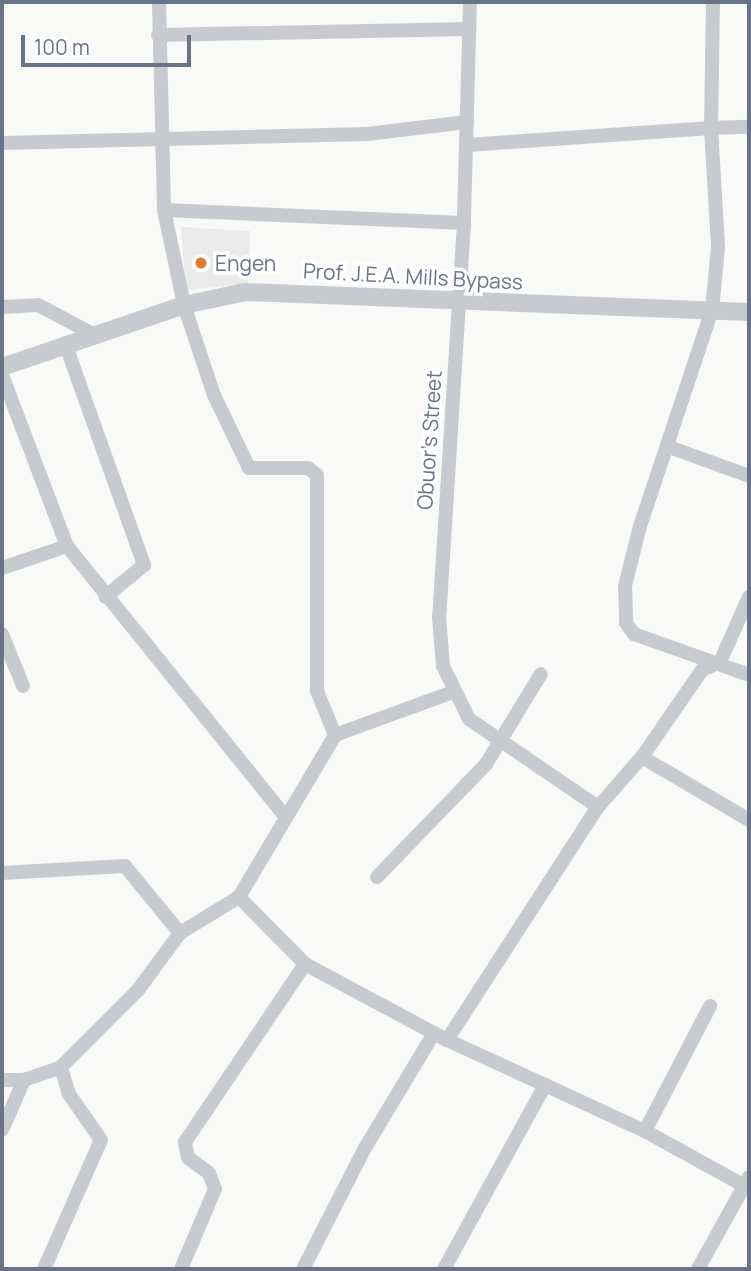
<!DOCTYPE html>
<html>
<head>
<meta charset="utf-8">
<style>
  body { margin:0 }
  #map { position:relative; width:751px; height:1271px; overflow:hidden; background:#f9f9f7; font-family:Manrope,sans-serif }
  div>[style] { position:absolute }
  .built>* { inset:0; background:#eaeaea }
  .minor>* { height:14px; margin:-7px; padding:0 7px; transform-origin:7px; border-radius:7px; background:#c7cace }
  .tertiary>* { height:18px; margin:-9px; padding:0 9px; transform-origin:9px; border-radius:9px; background:#c7cace }
  .dots>* { width:19px; height:19px; translate:-50% -50%; box-sizing:border-box; border:4px solid #fff; border-radius:50% }
  span { translate:-50% -50%; white-space:nowrap; text-align:center; line-height:1.15; -webkit-text-stroke:7px #fff; paint-order:stroke }
  .poi-label { font-size:21px; color:#687488 }
  .left { translate:0 -50%; text-align:left }
  .street-label { font-size:21px; color:#687488 }
  .frame { position:absolute; inset:0; border:4px solid #687488; pointer-events:none }
  .scale { position:absolute; left:21px; top:35px; width:170px; height:32px; box-sizing:border-box; border:4px solid #687488; border-top:0; padding-left:9px; font-size:21px; line-height:24px; white-space:nowrap; color:#687488; -webkit-text-stroke:5px #fff; paint-order:stroke }
</style>
</head>
<body>
<div id="map">
  <div class="built">
    <i style="clip-path:polygon(181px 227px,250px 231px,248px 284px,186px 290px)"></i>
  </div>
  <div class="minor">
    <i style="left:159px;top:2px;width:208px;rotate:88.6deg"></i>
    <i style="left:164px;top:210px;width:97px;rotate:78.1deg"></i>
    <i style="left:184px;top:305px;width:95px;rotate:71.6deg"></i>
    <i style="left:214px;top:395px;width:81px;rotate:64.4deg"></i>
    <i style="left:249px;top:468px;width:59px"></i>
    <i style="left:308px;top:468px;width:11px;rotate:38deg"></i>
    <i style="left:317px;top:475px;width:216px;rotate:90deg"></i>
    <i style="left:317px;top:691px;width:48px;rotate:67.8deg"></i>
    <i style="left:470px;top:2px;width:221px;rotate:91.6deg"></i>
    <i style="left:464px;top:223px;width:395px;rotate:93.6deg"></i>
    <i style="left:439px;top:617px;width:49px;rotate:85.3deg"></i>
    <i style="left:443px;top:666px;width:59px;rotate:63.9deg"></i>
    <i style="left:469px;top:719px;width:156px;rotate:34.3deg"></i>
    <i style="left:713px;top:2px;width:126px;rotate:90.9deg"></i>
    <i style="left:711px;top:128px;width:38px;rotate:-2deg"></i>
    <i style="left:158px;top:35px;width:311px;rotate:-1.1deg"></i>
    <i style="left:2px;top:143px;width:365px;rotate:-1.4deg"></i>
    <i style="left:367px;top:134px;width:101px;rotate:-6.8deg"></i>
    <i style="left:467px;top:145px;width:245px;rotate:-4deg"></i>
    <i style="left:711px;top:128px;width:119px;rotate:86.6deg"></i>
    <i style="left:718px;top:247px;width:63px;rotate:95.4deg"></i>
    <i style="left:712px;top:310px;width:228px;rotate:108.4deg"></i>
    <i style="left:640px;top:526px;width:62px;rotate:104deg"></i>
    <i style="left:625px;top:586px;width:37px;rotate:88deg"></i>
    <i style="left:626px;top:623px;width:14px;rotate:54deg"></i>
    <i style="left:634px;top:634px;width:122px;rotate:19.6deg"></i>
    <i style="left:164px;top:210px;width:300px;rotate:2.5deg"></i>
    <i style="left:2px;top:307px;width:36px;rotate:-3deg"></i>
    <i style="left:38px;top:305px;width:64px;rotate:27.8deg"></i>
    <i style="left:65px;top:343px;width:236px;rotate:70.4deg"></i>
    <i style="left:144px;top:565px;width:50px;rotate:140.6deg"></i>
    <i style="left:2px;top:375px;width:183px;rotate:69.2deg"></i>
    <i style="left:67px;top:546px;width:346px;rotate:51.1deg"></i>
    <i style="left:669px;top:447px;width:85px;rotate:19.9deg"></i>
    <i style="left:2px;top:568px;width:69px;rotate:-18.7deg"></i>
    <i style="left:2px;top:634px;width:56px;rotate:68deg"></i>
    <i style="left:642px;top:757px;width:124px;rotate:30.5deg"></i>
    <i style="left:2px;top:873px;width:123px;rotate:-3.3deg"></i>
    <i style="left:125px;top:866px;width:87px;rotate:50.6deg"></i>
    <i style="left:377px;top:877px;width:157px;rotate:-46deg"></i>
    <i style="left:486px;top:764px;width:105px;rotate:-58.6deg"></i>
    <i style="left:239px;top:897px;width:94px;rotate:45.4deg"></i>
    <i style="left:305px;top:964px;width:161px;rotate:28.2deg"></i>
    <i style="left:447px;top:1040px;width:218px;rotate:24.7deg"></i>
    <i style="left:645px;top:1131px;width:141px;rotate:-62.5deg"></i>
    <i style="left:447px;top:1040px;width:278px;rotate:-57.1deg"></i>
    <i style="left:598px;top:807px;width:67px;rotate:-48.7deg"></i>
    <i style="left:642px;top:757px;width:106px;rotate:-55.4deg"></i>
    <i style="left:702px;top:670px;width:20px;rotate:-24deg"></i>
    <i style="left:720px;top:662px;width:71px;rotate:-66deg"></i>
    <i style="left:2px;top:1080px;width:22px"></i>
    <i style="left:24px;top:1080px;width:39px;rotate:-19deg"></i>
    <i style="left:61px;top:1067px;width:109px;rotate:-45deg"></i>
    <i style="left:138px;top:990px;width:71px;rotate:-53.6deg"></i>
    <i style="left:180px;top:933px;width:69px;rotate:-31.4deg"></i>
    <i style="left:239px;top:897px;width:188px;rotate:-59.3deg"></i>
    <i style="left:335px;top:735px;width:126px;rotate:-20deg"></i>
    <i style="left:2px;top:1130px;width:55px;rotate:-66.3deg"></i>
    <i style="left:645px;top:1131px;width:112px;rotate:28.9deg"></i>
    <i style="left:44px;top:1269px;width:141px;rotate:-66.2deg"></i>
    <i style="left:101px;top:1140px;width:56px;rotate:-124.8deg"></i>
    <i style="left:69px;top:1094px;width:28px;rotate:-107deg"></i>
    <i style="left:181px;top:1269px;width:87px;rotate:-67deg"></i>
    <i style="left:215px;top:1189px;width:17px;rotate:-111deg"></i>
    <i style="left:209px;top:1173px;width:26px;rotate:-144deg"></i>
    <i style="left:188px;top:1158px;width:16px;rotate:-101deg"></i>
    <i style="left:185px;top:1142px;width:215px;rotate:-56deg"></i>
    <i style="left:303px;top:1269px;width:136px;rotate:-62.9deg"></i>
    <i style="left:365px;top:1148px;width:134px;rotate:-59deg"></i>
    <i style="left:444px;top:1269px;width:210px;rotate:-61.2deg"></i>
    <i style="left:698px;top:1269px;width:105px;rotate:-61deg"></i>
  </div>
  <div class="tertiary">
    <i style="left:2px;top:367px;width:192px;rotate:-18.8deg"></i>
    <i style="left:184px;top:305px;width:62px;rotate:-12deg"></i>
    <i style="left:245px;top:292px;width:504px;rotate:2.27deg"></i>
  </div>
  <div class="dots">
    <i style="left:201px;top:263px;background:#e47b2c"></i>
  </div>
  <div class="poi-label">
    <span class="left" style="left:215px;top:263px">Engen</span>
  </div>
  <div class="street-label">
    <span style="left:413px;top:276px;rotate:3deg">Prof. J.E.A. Mills Bypass</span>
    <span style="left:429px;top:440px;rotate:-86deg">Obuor’s Street</span>
  </div>
  <div class="frame"></div>
  <div class="scale">100 m</div>
</div>
</body>
</html>
